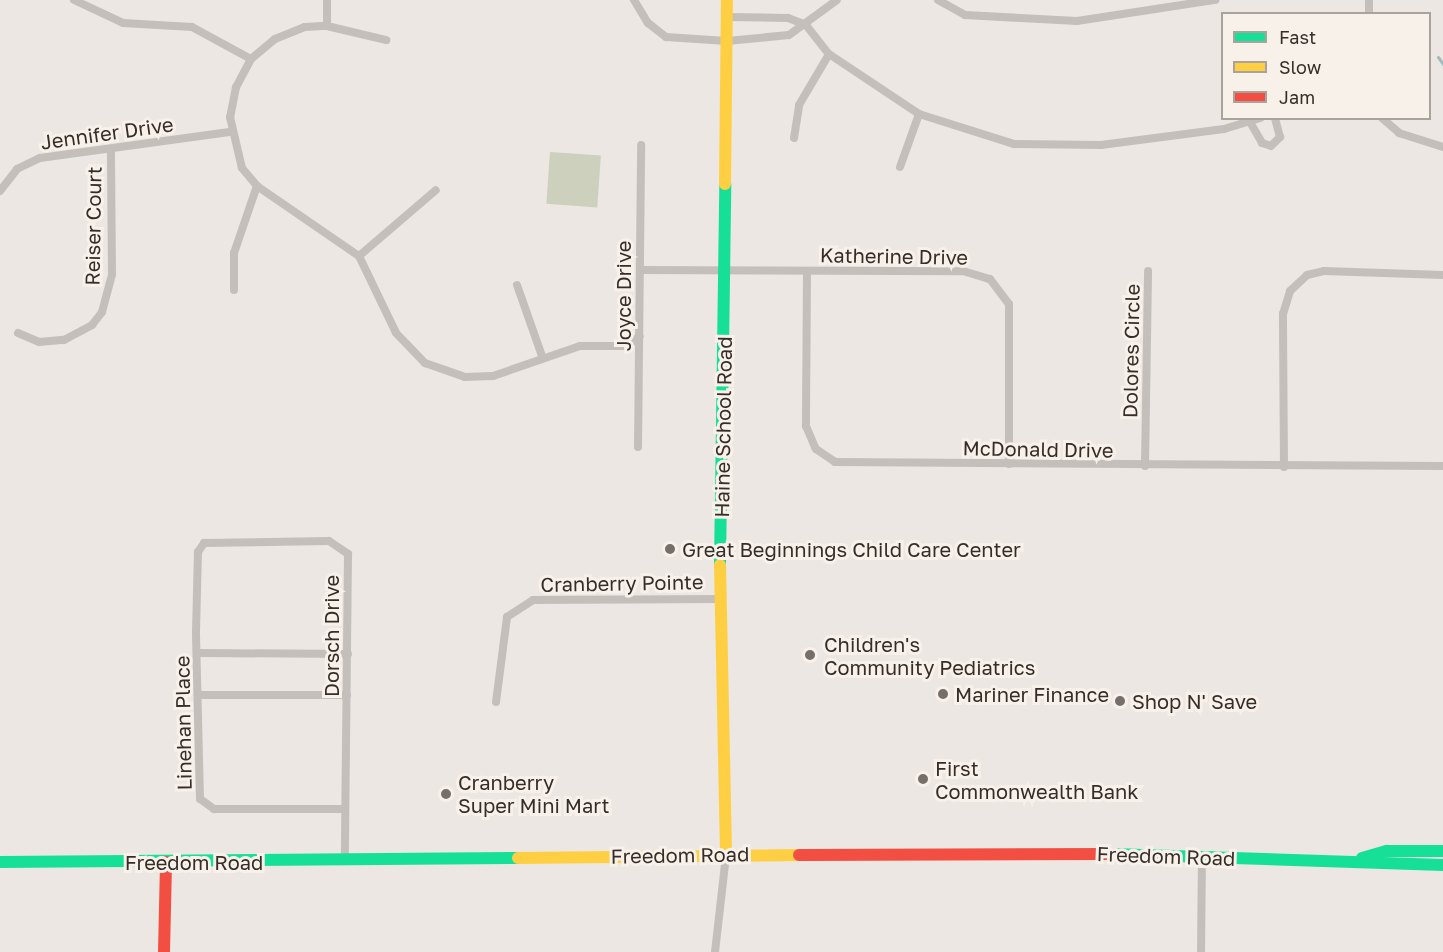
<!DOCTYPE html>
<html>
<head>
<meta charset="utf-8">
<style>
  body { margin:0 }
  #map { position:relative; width:1443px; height:952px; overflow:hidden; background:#ece7e2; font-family:"Golos Text",sans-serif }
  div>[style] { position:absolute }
  .green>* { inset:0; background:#cdd0bd; transform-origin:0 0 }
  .stream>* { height:3px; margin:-1.5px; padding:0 1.5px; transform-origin:1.5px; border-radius:1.5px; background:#a0bcbc }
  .street>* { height:8px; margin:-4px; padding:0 4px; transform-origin:4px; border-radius:4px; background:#c5bfbb }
  .fast>* { height:12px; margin:-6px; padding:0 6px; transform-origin:6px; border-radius:6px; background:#16e098 }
  .slow>* { height:12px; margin:-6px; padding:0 6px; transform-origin:6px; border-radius:6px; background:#ffcf43 }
  .jam>* { height:12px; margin:-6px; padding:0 6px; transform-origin:6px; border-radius:6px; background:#f24e42 }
  .dots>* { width:16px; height:16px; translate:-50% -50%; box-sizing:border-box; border:3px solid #f8f1ea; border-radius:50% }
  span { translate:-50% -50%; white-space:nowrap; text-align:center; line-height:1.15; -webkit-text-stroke:6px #f8f1ea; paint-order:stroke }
  .street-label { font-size:20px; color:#362d29 }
  .poi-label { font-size:20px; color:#362d29 }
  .left { translate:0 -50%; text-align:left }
  .legend { position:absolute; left:1221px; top:12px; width:210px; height:108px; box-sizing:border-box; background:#f8f1ea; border:2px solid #aaa39d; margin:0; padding:8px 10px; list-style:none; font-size:18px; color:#362d29 }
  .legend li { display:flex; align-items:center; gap:12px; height:30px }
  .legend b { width:30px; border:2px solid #aaa39d }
</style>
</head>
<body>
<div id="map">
  <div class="green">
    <i style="left:550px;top:152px;width:51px;height:52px;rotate:4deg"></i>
  </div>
  <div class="stream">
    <i style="left:1438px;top:57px;width:9px;rotate:54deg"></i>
  </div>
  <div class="street">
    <i style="left:74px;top:0;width:54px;rotate:25.1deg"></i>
    <i style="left:123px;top:23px;width:69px;rotate:3.3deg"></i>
    <i style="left:192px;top:27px;width:67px;rotate:28.5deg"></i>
    <i style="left:251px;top:59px;width:32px;rotate:118deg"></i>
    <i style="left:236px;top:87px;width:31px;rotate:101deg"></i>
    <i style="left:230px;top:117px;width:52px;rotate:76.8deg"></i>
    <i style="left:242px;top:168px;width:23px;rotate:50deg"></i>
    <i style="left:257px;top:186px;width:124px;rotate:34.5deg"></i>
    <i style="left:359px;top:256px;width:85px;rotate:64.3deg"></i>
    <i style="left:396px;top:333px;width:42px;rotate:46deg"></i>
    <i style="left:425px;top:363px;width:42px;rotate:19.3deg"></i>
    <i style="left:465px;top:377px;width:28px;rotate:-2deg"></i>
    <i style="left:493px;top:376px;width:92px;rotate:-19deg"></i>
    <i style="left:580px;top:346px;width:47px"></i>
    <i style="left:627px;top:346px;width:16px;rotate:-38deg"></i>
    <i style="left:634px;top:0;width:27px;rotate:59deg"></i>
    <i style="left:648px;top:23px;width:23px;rotate:38deg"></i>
    <i style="left:666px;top:37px;width:61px;rotate:3.8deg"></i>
    <i style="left:727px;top:41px;width:62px;rotate:-5.5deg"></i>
    <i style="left:789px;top:35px;width:59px;rotate:-36.1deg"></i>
    <i style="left:938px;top:0;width:31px;rotate:29deg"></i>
    <i style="left:965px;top:15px;width:112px;rotate:3.1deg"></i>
    <i style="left:1077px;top:21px;width:140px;rotate:-8.7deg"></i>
    <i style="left:1369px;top:14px;width:14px;rotate:-90deg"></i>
    <i style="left:727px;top:17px;width:61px;rotate:0.9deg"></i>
    <i style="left:788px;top:18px;width:19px;rotate:21deg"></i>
    <i style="left:806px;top:25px;width:37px;rotate:52deg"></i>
    <i style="left:829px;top:54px;width:108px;rotate:33.7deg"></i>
    <i style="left:919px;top:114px;width:100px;rotate:17.5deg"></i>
    <i style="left:1014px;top:144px;width:87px;rotate:0.7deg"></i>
    <i style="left:1101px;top:145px;width:124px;rotate:-7.4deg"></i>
    <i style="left:1224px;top:129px;width:38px;rotate:-17deg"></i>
    <i style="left:327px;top:26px;width:26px;rotate:-90deg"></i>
    <i style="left:251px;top:59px;width:31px;rotate:-40deg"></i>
    <i style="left:275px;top:39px;width:32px;rotate:-22deg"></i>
    <i style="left:305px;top:27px;width:22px;rotate:-3deg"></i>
    <i style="left:327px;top:26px;width:61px;rotate:13.3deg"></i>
    <i style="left:1382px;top:118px;width:23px;rotate:41deg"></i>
    <i style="left:1399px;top:133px;width:46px;rotate:17.7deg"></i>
    <i style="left:1250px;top:122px;width:24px;rotate:60deg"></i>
    <i style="left:1262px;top:143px;width:9px;rotate:18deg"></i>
    <i style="left:1271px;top:146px;width:13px;rotate:-45deg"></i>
    <i style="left:1280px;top:137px;width:20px;rotate:-105deg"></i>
    <i style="left:794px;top:138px;width:33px;rotate:-81deg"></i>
    <i style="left:799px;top:105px;width:59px;rotate:-59.5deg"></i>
    <i style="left:900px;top:167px;width:56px;rotate:-70.3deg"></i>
    <i style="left:0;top:191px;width:28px;rotate:-52deg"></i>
    <i style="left:17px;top:169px;width:25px;rotate:-26deg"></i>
    <i style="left:40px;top:158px;width:193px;rotate:-7.8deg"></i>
    <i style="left:359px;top:256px;width:101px;rotate:-40.6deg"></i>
    <i style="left:640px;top:270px;width:323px;rotate:0.2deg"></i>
    <i style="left:963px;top:271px;width:28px;rotate:17deg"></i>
    <i style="left:990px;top:279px;width:31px;rotate:53deg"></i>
    <i style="left:1009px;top:304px;width:160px;rotate:90deg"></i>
    <i style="left:807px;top:272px;width:154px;rotate:90.4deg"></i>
    <i style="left:806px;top:426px;width:25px;rotate:67deg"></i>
    <i style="left:816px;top:449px;width:23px;rotate:34deg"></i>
    <i style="left:835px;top:462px;width:608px;rotate:0.38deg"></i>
    <i style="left:517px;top:285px;width:78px;rotate:70.6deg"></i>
    <i style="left:234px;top:290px;width:37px;rotate:-90deg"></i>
    <i style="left:234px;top:253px;width:71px;rotate:-71.1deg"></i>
    <i style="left:18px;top:333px;width:23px;rotate:23deg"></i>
    <i style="left:39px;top:342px;width:25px;rotate:-5deg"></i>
    <i style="left:64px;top:340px;width:32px;rotate:-28deg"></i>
    <i style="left:92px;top:325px;width:16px;rotate:-52deg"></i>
    <i style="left:102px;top:312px;width:39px;rotate:-75deg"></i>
    <i style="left:112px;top:274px;width:124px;rotate:-90.5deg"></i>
    <i style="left:638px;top:447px;width:302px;rotate:-89.4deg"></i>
    <i style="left:1145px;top:466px;width:195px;rotate:-89.1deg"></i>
    <i style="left:1284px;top:467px;width:153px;rotate:-90.4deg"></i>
    <i style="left:1283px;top:314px;width:24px;rotate:-73deg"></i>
    <i style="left:1290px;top:291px;width:23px;rotate:-43deg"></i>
    <i style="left:1307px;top:275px;width:17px;rotate:-13deg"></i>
    <i style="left:1324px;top:271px;width:119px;rotate:1.9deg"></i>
    <i style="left:201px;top:653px;width:147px;rotate:0.4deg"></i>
    <i style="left:200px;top:695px;width:147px"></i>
    <i style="left:496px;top:702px;width:86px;rotate:-82.6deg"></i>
    <i style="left:507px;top:617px;width:31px;rotate:-33deg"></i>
    <i style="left:533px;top:600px;width:187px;rotate:-0.3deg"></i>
    <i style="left:345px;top:809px;width:131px;rotate:180deg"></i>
    <i style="left:214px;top:809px;width:17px;rotate:-144deg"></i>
    <i style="left:200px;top:799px;width:167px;rotate:-91.4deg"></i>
    <i style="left:196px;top:632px;width:80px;rotate:-88.6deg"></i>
    <i style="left:198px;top:552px;width:11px;rotate:-56deg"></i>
    <i style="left:204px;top:543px;width:125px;rotate:-0.9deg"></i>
    <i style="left:329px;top:541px;width:23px;rotate:34deg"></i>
    <i style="left:348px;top:554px;width:307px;rotate:90.6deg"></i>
    <i style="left:715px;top:952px;width:98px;rotate:-83.5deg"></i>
    <i style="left:1201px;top:952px;width:94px;rotate:-89.4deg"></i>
  </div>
  <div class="fast">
    <i style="left:720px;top:565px;width:381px;rotate:-89.2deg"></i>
    <i style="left:1113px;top:854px;width:330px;rotate:1.9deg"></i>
    <i style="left:1362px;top:858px;width:26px;rotate:-16deg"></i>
    <i style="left:1387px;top:851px;width:56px"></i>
    <i style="left:0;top:862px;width:518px;rotate:-0.44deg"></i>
  </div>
  <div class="slow">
    <i style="left:725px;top:184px;width:184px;rotate:-89.4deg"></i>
    <i style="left:720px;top:565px;width:290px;rotate:88.8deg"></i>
    <i style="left:518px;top:858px;width:281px;rotate:-0.6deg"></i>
  </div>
  <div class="jam">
    <i style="left:799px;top:855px;width:314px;rotate:-0.2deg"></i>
    <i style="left:164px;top:952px;width:90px;rotate:-88.7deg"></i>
  </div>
  <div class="dots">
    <i style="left:670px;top:549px;background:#766e6a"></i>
    <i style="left:810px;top:655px;background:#766e6a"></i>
    <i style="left:943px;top:694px;background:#766e6a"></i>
    <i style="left:1120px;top:701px;background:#766e6a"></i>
    <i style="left:923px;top:779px;background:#766e6a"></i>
    <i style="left:446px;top:794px;background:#766e6a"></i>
  </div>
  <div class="street-label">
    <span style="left:107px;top:133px;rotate:-8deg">Jennifer Drive</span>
    <span style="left:93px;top:226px;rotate:-89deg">Reiser Court</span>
    <span style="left:894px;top:256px;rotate:1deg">Katherine Drive</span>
    <span style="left:623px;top:296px;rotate:-90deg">Joyce Drive</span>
    <span style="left:1131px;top:351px;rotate:-89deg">Dolores Circle</span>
    <span style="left:723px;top:427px;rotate:-89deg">Haine School Road</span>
    <span style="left:1038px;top:449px;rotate:1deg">McDonald Drive</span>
    <span style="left:622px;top:583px;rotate:-1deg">Cranberry Pointe</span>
    <span style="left:331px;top:636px;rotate:-90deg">Dorsch Drive</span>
    <span style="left:183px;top:723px;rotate:-91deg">Linehan Place</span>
    <span style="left:680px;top:855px;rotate:-1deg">Freedom Road</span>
    <span style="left:1166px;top:856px;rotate:2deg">Freedom Road</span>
    <span style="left:194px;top:862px">Freedom Road</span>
  </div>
  <div class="poi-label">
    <span class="left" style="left:682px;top:549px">Great Beginnings Child Care Center</span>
    <span class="left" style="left:824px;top:656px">Children's<br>Community Pediatrics</span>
    <span class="left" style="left:955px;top:694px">Mariner Finance</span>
    <span class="left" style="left:1132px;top:701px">Shop N' Save</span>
    <span class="left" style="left:935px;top:780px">First<br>Commonwealth Bank</span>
    <span class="left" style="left:458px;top:794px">Cranberry<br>Super Mini Mart</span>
  </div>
  <ul class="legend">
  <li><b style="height:8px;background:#16e098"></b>Fast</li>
  <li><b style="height:8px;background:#ffcf43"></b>Slow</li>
  <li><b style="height:8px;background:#f24e42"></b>Jam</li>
  </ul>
</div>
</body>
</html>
